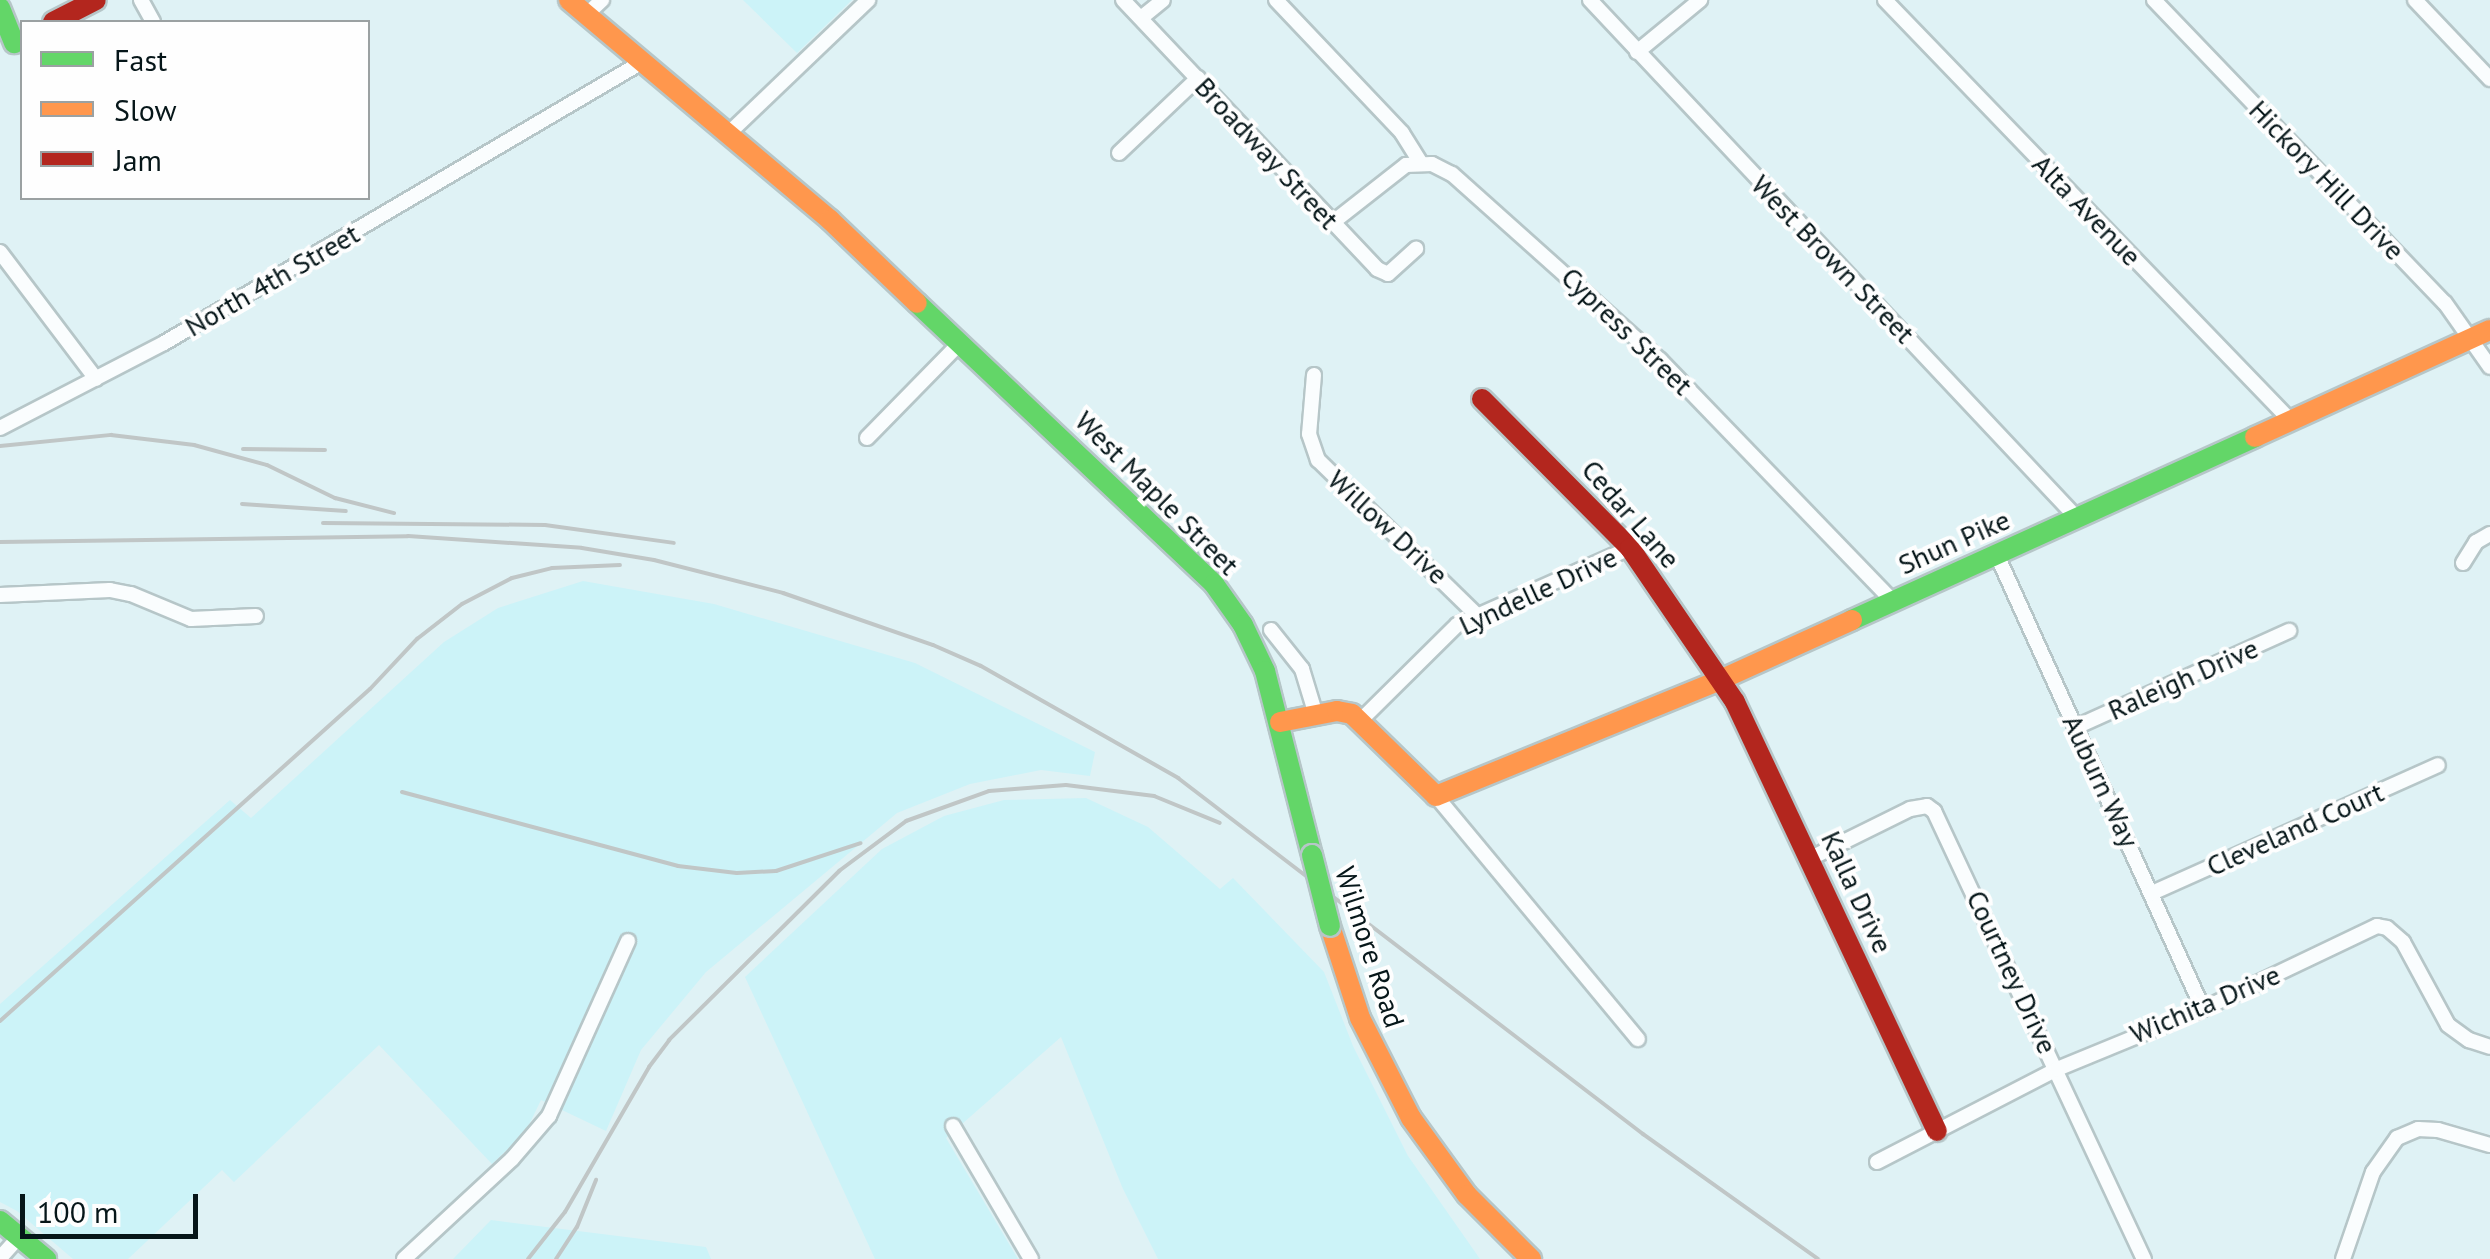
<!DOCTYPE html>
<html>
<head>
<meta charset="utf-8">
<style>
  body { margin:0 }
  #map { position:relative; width:2490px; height:1259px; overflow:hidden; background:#dff2f5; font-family:"PT Sans",sans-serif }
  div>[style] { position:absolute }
  .built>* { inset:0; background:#ccf3f8 }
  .roads { filter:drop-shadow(2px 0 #b6c6c8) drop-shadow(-2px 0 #b6c6c8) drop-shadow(0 2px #b6c6c8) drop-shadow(0 -2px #b6c6c8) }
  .street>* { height:14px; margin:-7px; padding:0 7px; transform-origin:7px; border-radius:7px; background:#fafdfe }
  .fast>* { height:20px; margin:-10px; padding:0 10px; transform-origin:10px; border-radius:10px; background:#63d668 }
  .slow>* { height:20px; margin:-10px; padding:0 10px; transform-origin:10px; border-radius:10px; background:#ff974d }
  .jam>* { height:20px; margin:-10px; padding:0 10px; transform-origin:10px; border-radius:10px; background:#b3261e }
  .rail>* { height:4px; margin:-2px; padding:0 2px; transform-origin:2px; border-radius:2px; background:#c0c6c6 }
  .bridges { filter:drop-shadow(2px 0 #b6c6c8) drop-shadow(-2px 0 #b6c6c8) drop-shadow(0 2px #b6c6c8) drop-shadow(0 -2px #b6c6c8) }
  .fast-bridge>* { height:20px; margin:-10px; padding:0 10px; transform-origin:10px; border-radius:10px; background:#63d668 }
  span { translate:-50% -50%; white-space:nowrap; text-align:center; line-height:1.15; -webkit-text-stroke:8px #fefefe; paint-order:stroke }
  .street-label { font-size:28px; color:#061619 }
  .legend { position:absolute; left:20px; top:20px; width:350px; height:180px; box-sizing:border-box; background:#fefefe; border:2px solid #9ba1a2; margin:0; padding:12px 18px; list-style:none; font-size:30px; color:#061619 }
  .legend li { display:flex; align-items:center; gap:20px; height:50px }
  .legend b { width:50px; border:2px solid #9ba1a2 }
  .scale { position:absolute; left:20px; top:1194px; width:178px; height:45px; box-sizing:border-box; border:5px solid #061619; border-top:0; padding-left:12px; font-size:30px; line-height:35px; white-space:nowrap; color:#061619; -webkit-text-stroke:8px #fefefe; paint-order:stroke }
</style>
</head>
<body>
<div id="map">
  <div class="built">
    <i style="clip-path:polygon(743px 0,852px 0,797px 53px)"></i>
    <i style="clip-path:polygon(583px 581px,714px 604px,915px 663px,1095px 752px,1090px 776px,1041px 770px,970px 784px,897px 813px,706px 972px,641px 1050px,606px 1131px,541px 1100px,525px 1133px,492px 1164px,379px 1045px,234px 1182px,222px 1170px,128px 1259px,73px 1259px,17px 1211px,0 1202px,0 1004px,230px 800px,251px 818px,444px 642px,498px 608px)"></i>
    <i style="clip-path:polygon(1086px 798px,1148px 827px,1220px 889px,1233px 878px,1324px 972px,1353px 1046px,1408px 1156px,1480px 1259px,1158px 1259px,1123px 1189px,1061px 1037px,946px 1138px,1018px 1259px,875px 1259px,745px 977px,882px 849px,944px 816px,1004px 800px)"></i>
    <i style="clip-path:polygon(491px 1220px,706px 1247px,711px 1259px,453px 1259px)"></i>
  </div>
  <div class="roads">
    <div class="street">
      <i style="left:141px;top:0;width:25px;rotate:61deg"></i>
      <i style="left:1123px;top:0;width:370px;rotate:46.6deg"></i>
      <i style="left:1377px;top:269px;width:12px;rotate:24deg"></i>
      <i style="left:1388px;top:274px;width:38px;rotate:-42deg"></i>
      <i style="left:1276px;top:0;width:183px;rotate:46.5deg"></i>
      <i style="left:1402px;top:133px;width:36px;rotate:58deg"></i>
      <i style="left:1590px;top:0;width:711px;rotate:46.77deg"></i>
      <i style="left:1885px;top:0;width:583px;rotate:46.04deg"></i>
      <i style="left:2154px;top:0;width:420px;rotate:46.2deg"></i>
      <i style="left:2445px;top:303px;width:78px;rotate:54.9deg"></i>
      <i style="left:2415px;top:0;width:109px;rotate:46.5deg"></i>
      <i style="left:586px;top:15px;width:22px;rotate:-43deg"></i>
      <i style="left:1141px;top:18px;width:28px;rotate:-39deg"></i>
      <i style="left:1637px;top:52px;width:82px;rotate:-39.5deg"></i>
      <i style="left:728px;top:134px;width:194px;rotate:-43.7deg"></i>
      <i style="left:1119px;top:153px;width:109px;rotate:-43.5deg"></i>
      <i style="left:1332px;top:223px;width:94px;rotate:-38.1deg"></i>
      <i style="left:1406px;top:165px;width:26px;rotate:-2deg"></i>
      <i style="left:1432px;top:164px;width:22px;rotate:27deg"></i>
      <i style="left:1452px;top:174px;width:279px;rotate:41.8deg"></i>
      <i style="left:1660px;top:360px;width:334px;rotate:46deg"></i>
      <i style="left:0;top:252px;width:159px;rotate:52.9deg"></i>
      <i style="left:1314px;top:375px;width:59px;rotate:94.8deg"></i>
      <i style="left:1309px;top:434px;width:28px;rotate:71deg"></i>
      <i style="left:1318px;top:460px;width:222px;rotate:44.3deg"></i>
      <i style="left:0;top:428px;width:185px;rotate:-27.4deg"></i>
      <i style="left:164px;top:343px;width:554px;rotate:-30.45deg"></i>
      <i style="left:867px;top:438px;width:134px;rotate:-45.6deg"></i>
      <i style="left:1996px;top:553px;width:501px;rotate:65.58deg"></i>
      <i style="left:2463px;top:563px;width:25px;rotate:-58deg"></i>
      <i style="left:2476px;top:542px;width:16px;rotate:-30deg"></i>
      <i style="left:0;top:595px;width:110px;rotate:-2.6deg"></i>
      <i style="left:110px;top:590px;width:21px;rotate:11deg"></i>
      <i style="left:131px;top:594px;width:65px;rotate:22.6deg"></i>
      <i style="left:191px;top:619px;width:65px;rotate:-2.6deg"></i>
      <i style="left:1271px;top:630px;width:50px;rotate:51.5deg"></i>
      <i style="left:1302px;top:669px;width:48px;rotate:73.1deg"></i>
      <i style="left:1361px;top:720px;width:135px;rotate:-44.7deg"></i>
      <i style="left:1457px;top:625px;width:189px;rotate:-24deg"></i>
      <i style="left:2076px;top:727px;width:234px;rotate:-24.3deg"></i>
      <i style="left:1436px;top:796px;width:316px;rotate:50.3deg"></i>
      <i style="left:1811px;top:858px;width:110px;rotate:-26.3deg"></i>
      <i style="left:1910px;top:809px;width:17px;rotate:-10deg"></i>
      <i style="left:1927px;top:806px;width:9px;rotate:36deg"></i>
      <i style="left:1934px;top:811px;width:495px;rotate:64.9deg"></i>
      <i style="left:2152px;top:893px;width:313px;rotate:-24.1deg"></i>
      <i style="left:953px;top:1126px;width:154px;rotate:59.6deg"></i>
      <i style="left:1877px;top:1162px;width:203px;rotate:-27.3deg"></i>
      <i style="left:2057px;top:1069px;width:158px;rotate:-22.3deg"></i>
      <i style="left:2203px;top:1009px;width:193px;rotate:-25.5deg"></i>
      <i style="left:2377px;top:926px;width:10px;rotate:11deg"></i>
      <i style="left:2387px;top:928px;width:21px;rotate:41deg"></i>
      <i style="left:2403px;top:942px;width:94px;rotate:61.5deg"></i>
      <i style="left:2448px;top:1025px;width:26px;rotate:36deg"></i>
      <i style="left:2469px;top:1040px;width:22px;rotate:18deg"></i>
      <i style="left:0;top:1258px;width:31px;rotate:-48deg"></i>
      <i style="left:404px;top:1259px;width:147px;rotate:-42.8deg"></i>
      <i style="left:512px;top:1159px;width:57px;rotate:-49.3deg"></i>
      <i style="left:549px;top:1116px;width:192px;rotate:-65.7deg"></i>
      <i style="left:2343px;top:1259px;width:92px;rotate:-71deg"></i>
      <i style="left:2373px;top:1172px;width:42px;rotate:-54.8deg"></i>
      <i style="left:2397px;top:1138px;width:23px;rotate:-23deg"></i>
      <i style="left:2418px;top:1129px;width:20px;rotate:3deg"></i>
      <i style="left:2438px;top:1130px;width:54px;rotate:16.1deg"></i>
    </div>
    <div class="fast">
      <i style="left:0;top:8px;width:38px;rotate:68deg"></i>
      <i style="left:917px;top:303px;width:409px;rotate:43.4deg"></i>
      <i style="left:1214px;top:584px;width:50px;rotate:54.7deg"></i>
      <i style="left:1243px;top:625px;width:51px;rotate:64.4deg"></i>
      <i style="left:1265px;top:671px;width:190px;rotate:75.7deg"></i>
      <i style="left:1852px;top:620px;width:443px;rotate:-24.4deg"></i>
      <i style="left:0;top:1221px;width:60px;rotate:39.6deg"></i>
    </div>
    <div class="slow">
      <i style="left:569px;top:0;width:341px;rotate:40.1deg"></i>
      <i style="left:830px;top:220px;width:120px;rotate:43.7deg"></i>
      <i style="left:2255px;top:437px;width:258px;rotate:-24.5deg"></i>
      <i style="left:1280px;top:722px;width:58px;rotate:-10.9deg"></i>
      <i style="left:1337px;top:711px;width:15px;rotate:11deg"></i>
      <i style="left:1352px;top:714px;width:117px;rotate:44.3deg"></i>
      <i style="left:1436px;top:796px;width:307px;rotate:-22.2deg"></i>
      <i style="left:1720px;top:680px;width:145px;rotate:-24.4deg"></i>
      <i style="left:1330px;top:926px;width:97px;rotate:71.9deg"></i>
      <i style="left:1360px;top:1018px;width:112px;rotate:63deg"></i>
      <i style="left:1411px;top:1118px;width:95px;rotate:54deg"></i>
      <i style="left:1467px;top:1195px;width:91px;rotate:45deg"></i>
    </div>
    <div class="jam">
      <i style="left:53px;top:22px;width:48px;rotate:-27.1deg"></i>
      <i style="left:1482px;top:399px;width:210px;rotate:45.2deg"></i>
      <i style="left:1630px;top:548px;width:186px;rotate:55.7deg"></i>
      <i style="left:1735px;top:702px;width:474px;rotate:64.8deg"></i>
    </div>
  </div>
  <div class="rail">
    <i style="left:0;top:446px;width:112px;rotate:-5.7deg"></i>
    <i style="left:111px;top:435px;width:84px;rotate:6.9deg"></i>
    <i style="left:194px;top:445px;width:76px;rotate:15.3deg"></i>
    <i style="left:267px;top:465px;width:76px;rotate:25.9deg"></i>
    <i style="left:335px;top:498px;width:61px;rotate:14.3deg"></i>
    <i style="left:243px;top:449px;width:82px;rotate:0.7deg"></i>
    <i style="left:242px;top:504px;width:104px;rotate:3.9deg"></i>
    <i style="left:323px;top:523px;width:222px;rotate:0.5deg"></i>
    <i style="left:545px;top:525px;width:130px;rotate:7.9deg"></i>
    <i style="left:0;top:542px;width:408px;rotate:-0.8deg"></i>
    <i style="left:408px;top:536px;width:174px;rotate:3.9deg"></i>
    <i style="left:582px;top:548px;width:73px;rotate:9.5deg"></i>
    <i style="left:654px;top:560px;width:133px;rotate:14.3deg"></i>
    <i style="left:783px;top:593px;width:159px;rotate:19.1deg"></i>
    <i style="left:933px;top:645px;width:52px;rotate:23.6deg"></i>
    <i style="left:981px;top:666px;width:227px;rotate:29.6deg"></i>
    <i style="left:1178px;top:778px;width:586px;rotate:37.44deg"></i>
    <i style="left:1643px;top:1134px;width:215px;rotate:35.5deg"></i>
    <i style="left:402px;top:792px;width:286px;rotate:15deg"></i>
    <i style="left:678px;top:866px;width:59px;rotate:6.8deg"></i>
    <i style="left:737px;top:873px;width:39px;rotate:-3deg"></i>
    <i style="left:776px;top:871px;width:89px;rotate:-18.2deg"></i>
    <i style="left:0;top:1021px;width:497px;rotate:-41.9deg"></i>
    <i style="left:370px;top:689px;width:69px;rotate:-46.8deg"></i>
    <i style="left:417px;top:639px;width:57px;rotate:-37.9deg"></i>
    <i style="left:462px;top:604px;width:56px;rotate:-27.5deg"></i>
    <i style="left:512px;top:578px;width:41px;rotate:-14deg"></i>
    <i style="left:552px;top:568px;width:68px;rotate:-2.5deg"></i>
    <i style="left:528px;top:1259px;width:60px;rotate:-51.8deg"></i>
    <i style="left:565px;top:1212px;width:168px;rotate:-59.9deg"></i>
    <i style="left:649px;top:1067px;width:34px;rotate:-53deg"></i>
    <i style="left:669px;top:1040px;width:240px;rotate:-44.8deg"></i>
    <i style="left:839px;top:871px;width:84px;rotate:-36.7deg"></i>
    <i style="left:906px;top:821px;width:88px;rotate:-19.9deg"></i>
    <i style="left:989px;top:791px;width:77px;rotate:-4.5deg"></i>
    <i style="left:1066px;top:785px;width:89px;rotate:7.1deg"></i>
    <i style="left:1154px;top:796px;width:71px;rotate:22.2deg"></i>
    <i style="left:556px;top:1259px;width:38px;rotate:-57deg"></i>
    <i style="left:577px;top:1227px;width:51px;rotate:-68deg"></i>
  </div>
  <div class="bridges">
    <div class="fast-bridge">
      <i style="left:1312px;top:855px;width:73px;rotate:75.8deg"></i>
    </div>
  </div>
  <div class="street-label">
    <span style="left:1267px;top:153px;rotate:47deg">Broadway Street</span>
    <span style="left:2327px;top:180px;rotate:46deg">Hickory Hill Drive</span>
    <span style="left:2087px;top:210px;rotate:46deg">Alta Avenue</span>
    <span style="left:1833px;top:259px;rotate:46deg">West Brown Street</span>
    <span style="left:272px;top:280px;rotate:-30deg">North 4th Street</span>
    <span style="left:1627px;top:331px;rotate:44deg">Cypress Street</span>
    <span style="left:1157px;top:493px;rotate:45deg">West Maple Street</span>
    <span style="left:1631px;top:514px;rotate:49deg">Cedar Lane</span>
    <span style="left:1388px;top:527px;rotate:43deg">Willow Drive</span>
    <span style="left:1954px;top:542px;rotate:-24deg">Shun Pike</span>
    <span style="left:1538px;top:591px;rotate:-25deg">Lyndelle Drive</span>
    <span style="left:2183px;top:679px;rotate:-24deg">Raleigh Drive</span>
    <span style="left:2101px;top:781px;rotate:65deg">Auburn Way</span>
    <span style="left:2295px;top:829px;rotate:-24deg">Cleveland Court</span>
    <span style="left:1857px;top:892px;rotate:65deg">Kalla Drive</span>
    <span style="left:1370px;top:947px;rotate:72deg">Wilmore Road</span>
    <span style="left:2012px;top:972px;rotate:65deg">Courtney Drive</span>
    <span style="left:2205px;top:1004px;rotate:-23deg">Wichita Drive</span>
  </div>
  <ul class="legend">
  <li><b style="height:12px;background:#63d668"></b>Fast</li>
  <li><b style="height:12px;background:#ff974d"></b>Slow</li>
  <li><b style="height:12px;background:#b3261e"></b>Jam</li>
  </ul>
  <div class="scale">100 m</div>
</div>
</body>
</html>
